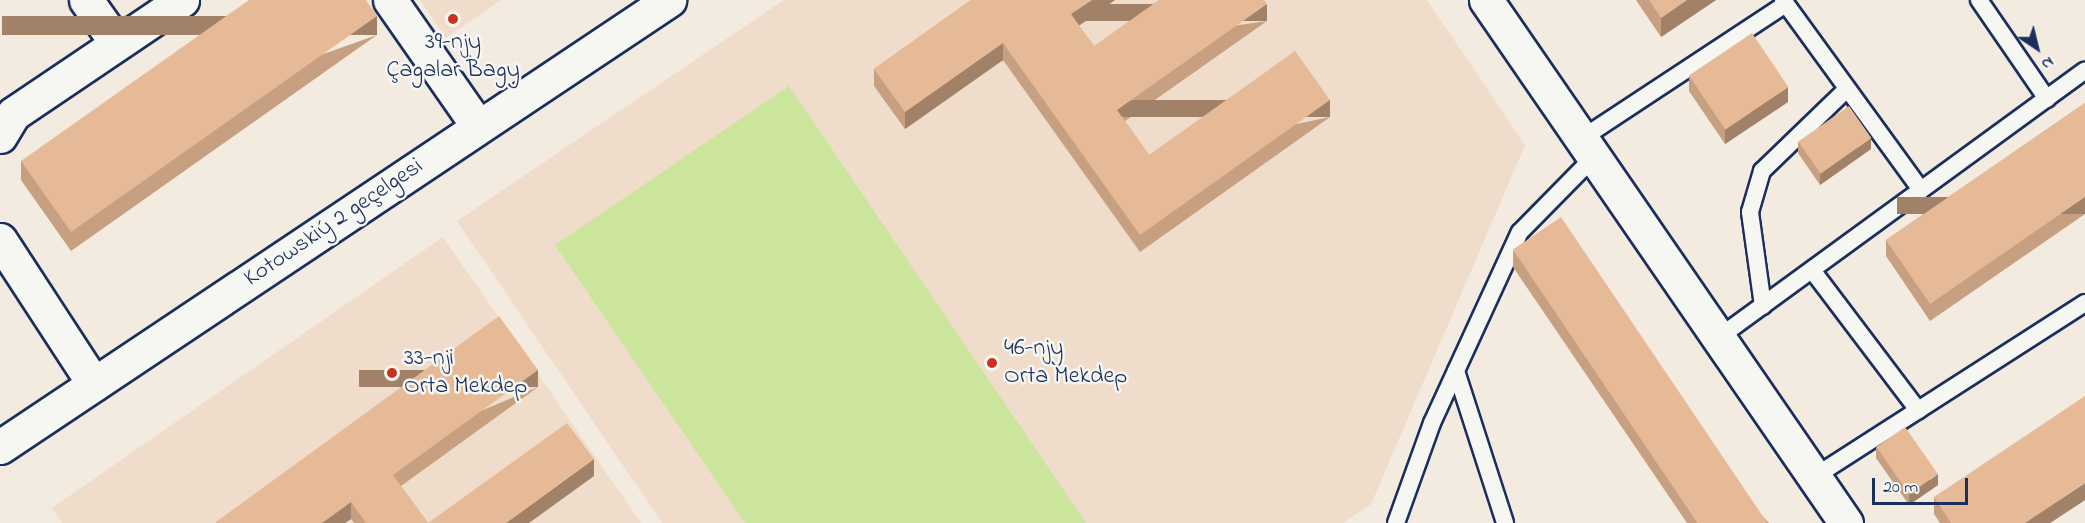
<!DOCTYPE html>
<html>
<head>
<meta charset="utf-8">
<style>
  body { margin:0 }
  #map { position:relative; width:2085px; height:523px; overflow:hidden; background:#f3eae0; font-family:"Indie Flower",sans-serif }
  div>[style] { position:absolute }
  .built>* { inset:0; background:#efdcca }
  .green>* { inset:0; background:#cce59c }
  .roads { filter:drop-shadow(2px 0 #1b2f5e) drop-shadow(-2px 0 #1b2f5e) drop-shadow(0 2px #1b2f5e) drop-shadow(0 -2px #1b2f5e) }
  .service>* { height:16px; margin:-8px; padding:0 8px; transform-origin:8px; border-radius:8px; background:#f6f6f2 }
  .minor>* { height:33px; margin:-16.5px; padding:0 16.5px; transform-origin:16.5px; border-radius:16.5px; background:#f6f6f2 }
  .wall>* { inset:0; background:#c6a081 }
  .shaded-wall>* { inset:0; background:#a18269; transform-origin:0 0 }
  .building>* { inset:0; background:#e6ba96; transform-origin:0 0 }
  .dots>* { width:16px; height:16px; translate:-50% -50%; box-sizing:border-box; border:3px solid #f6f6f2; border-radius:50% }
  span { translate:-50% -50%; white-space:nowrap; text-align:center; line-height:1.15; -webkit-text-stroke:5px #f6f6f2; paint-order:stroke }
  .poi-label { font-size:24px; color:#1b2f5e }
  .left { translate:0 -50%; text-align:left }
  .street-label { font-size:24px; color:#1b2f5e }
  .north { position:absolute; left:2007px; top:18px; width:60px; height:60px; -webkit-text-stroke:4px #f6f6f2; paint-order:stroke; rotate:145deg; font-size:16px; font-weight:700; line-height:24px; text-align:center; color:#1b2f5e }
  .north::after { content:''; display:block; margin:auto; width:21px; height:27px; background:#1b2f5e; clip-path:polygon(50% 0,100% 100%,50% 72%,0 100%) }
  .scale { position:absolute; left:1872px; top:478px; width:96px; height:27px; box-sizing:border-box; border:3px solid #1b2f5e; border-top:0; padding-left:8px; font-size:18px; line-height:21px; white-space:nowrap; color:#1b2f5e; -webkit-text-stroke:4px #f6f6f2; paint-order:stroke }
</style>
</head>
<body>
<div id="map">
  <div class="built">
    <i style="clip-path:polygon(420px 0,501px 0,446px 38px)"></i>
    <i style="clip-path:polygon(784px 0,1427px 0,1525px 145px,1371px 504px,1343px 523px,662px 523px,457px 221px)"></i>
    <i style="clip-path:polygon(443px 237px,641px 523px,62px 523px,52px 508px)"></i>
  </div>
  <div class="green">
    <i style="clip-path:polygon(789px 86px,1086px 523px,745px 523px,555px 245px)"></i>
  </div>
  <div class="roads">
    <div class="service">
      <i style="left:1783px;top:0;width:235px;rotate:54deg"></i>
      <i style="left:1979px;top:0;width:120px;rotate:55.5deg"></i>
      <i style="left:1581px;top:139px;width:245px;rotate:-33.4deg"></i>
      <i style="left:1812px;top:270px;width:176px;rotate:52.9deg"></i>
      <i style="left:1763px;top:306px;width:95px;rotate:-97.9deg"></i>
      <i style="left:1750px;top:212px;width:43px;rotate:-73.7deg"></i>
      <i style="left:1762px;top:171px;width:118px;rotate:-44deg"></i>
      <i style="left:1718px;top:338px;width:454px;rotate:-36.1deg"></i>
      <i style="left:1456px;top:371px;width:160px;rotate:72.1deg"></i>
      <i style="left:1814px;top:477px;width:322px;rotate:-32.7deg"></i>
      <i style="left:1396px;top:523px;width:106px;rotate:-70.2deg"></i>
      <i style="left:1432px;top:423px;width:210px;rotate:-65.3deg"></i>
      <i style="left:1520px;top:232px;width:105px;rotate:-45.4deg"></i>
    </div>
    <div class="minor">
      <i style="left:86px;top:0;width:52px;rotate:54.5deg"></i>
      <i style="left:390px;top:0;width:154px;rotate:55.1deg"></i>
      <i style="left:1486px;top:0;width:635px;rotate:55.46deg"></i>
      <i style="left:0;top:136px;width:26px;rotate:-59deg"></i>
      <i style="left:13px;top:114px;width:204px;rotate:-34deg"></i>
      <i style="left:0;top:240px;width:172px;rotate:56.9deg"></i>
      <i style="left:0;top:447px;width:805px;rotate:-33.75deg"></i>
    </div>
  </div>
  <div class="wall">
    <i style="clip-path:polygon(971px 0,1115px 0,1079px 26px,1094px 46px,1267px 21px,1125px 121px,1149px 155px,1330px 117px,1140px 252px,1003px 60px,905px 129px,874px 86px,874px 69px)"></i>
    <i style="clip-path:polygon(1636px 0,1716px 0,1661px 37px)"></i>
    <i style="clip-path:polygon(377px 35px,71px 251px,21px 180px,21px 161px)"></i>
    <i style="clip-path:polygon(1689px 76px,1788px 102px,1725px 144px,1689px 91px)"></i>
    <i style="clip-path:polygon(2085px 103px,2085px 214px,1930px 321px,1886px 256px,1886px 240px)"></i>
    <i style="clip-path:polygon(1798px 142px,1871px 149px,1820px 185px,1798px 153px)"></i>
    <i style="clip-path:polygon(1513px 250px,1769px 523px,1687px 523px,1513px 267px)"></i>
    <i style="clip-path:polygon(538px 387px,401px 486px,428px 523px,354px 523px,351px 519px,345px 523px,216px 523px,216px 522px)"></i>
    <i style="clip-path:polygon(1876px 447px,1938px 485px,1909px 505px,1876px 458px)"></i>
    <i style="clip-path:polygon(1934px 497px,2085px 500px,2050px 523px,1940px 523px,1934px 514px)"></i>
  </div>
  <div class="shaded-wall">
    <i style="clip-path:polygon(1092px 0,1115px 0,1071px 31px,1071px 14px)"></i>
    <i style="clip-path:polygon(1687px 0,1716px 0,1661px 37px,1661px 18px)"></i>
    <i style="left:1267px;top:4px;width:17px;height:184px;rotate:90deg"></i>
    <i style="left:377px;top:16px;width:19px;height:375px;rotate:90deg"></i>
    <i style="clip-path:polygon(1003px 43px,1003px 60px,905px 129px,905px 112px)"></i>
    <i style="clip-path:polygon(1788px 87px,1788px 102px,1725px 144px,1725px 130px)"></i>
    <i style="left:1330px;top:100px;width:17px;height:233px;rotate:90deg"></i>
    <i style="clip-path:polygon(1871px 138px,1871px 149px,1820px 185px,1820px 174px)"></i>
    <i style="left:2085px;top:197px;width:17px;height:188px;rotate:90deg"></i>
    <i style="left:538px;top:370px;width:17px;height:179px;rotate:90deg"></i>
    <i style="clip-path:polygon(594px 459px,594px 476px,529px 523px,506px 523px)"></i>
    <i style="clip-path:polygon(1938px 474px,1938px 485px,1909px 505px,1909px 495px)"></i>
    <i style="clip-path:polygon(2085px 483px,2085px 500px,2050px 523px,2025px 523px)"></i>
    <i style="clip-path:polygon(351px 502px,351px 519px,345px 523px,322px 523px)"></i>
  </div>
  <div class="building">
    <i style="clip-path:polygon(249px 0,366px 0,377px 16px,71px 232px,21px 161px)"></i>
    <i style="clip-path:polygon(971px 0,1092px 0,1071px 14px,1094px 46px,1159px 0,1264px 0,1267px 4px,1117px 110px,1149px 155px,1295px 51px,1330px 100px,1140px 235px,1003px 43px,905px 112px,874px 69px)"></i>
    <i style="clip-path:polygon(1649px 0,1687px 0,1661px 18px)"></i>
    <i style="left:1752px;top:33px;width:65px;height:76px;rotate:56deg"></i>
    <i style="clip-path:polygon(2085px 103px,2085px 197px,1930px 304px,1886px 240px)"></i>
    <i style="left:1849px;top:106px;width:39px;height:62px;rotate:55deg"></i>
    <i style="left:1561px;top:217px;width:370px;height:58px;rotate:56deg"></i>
    <i style="clip-path:polygon(499px 316px,538px 370px,393px 475px,428px 523px,366px 523px,351px 502px,322px 523px,217px 523px,216px 522px)"></i>
    <i style="clip-path:polygon(2085px 396px,2085px 483px,2025px 523px,1951px 523px,1934px 497px)"></i>
    <i style="clip-path:polygon(567px 423px,594px 459px,506px 523px,428px 523px)"></i>
    <i style="left:1905px;top:427px;width:57px;height:35px;rotate:55deg"></i>
  </div>
  <div class="dots">
    <i style="left:453px;top:19px;background:#c8321e"></i>
    <i style="left:992px;top:363px;background:#c8321e"></i>
    <i style="left:392px;top:373px;background:#c8321e"></i>
  </div>
  <div class="poi-label">
    <span style="left:453px;top:57px">39-njy<br>Çagalar Bagy</span>
    <span class="left" style="left:1004px;top:363px">46-njy<br>Orta Mekdep</span>
    <span class="left" style="left:404px;top:373px">33-nji<br>Orta Mekdep</span>
  </div>
  <div class="street-label">
    <span style="left:334px;top:223px;rotate:-34deg">Kotowskiý 2 geçelgesi</span>
  </div>
  <div class="north">N</div>
  <div class="scale">20 m</div>
</div>
</body>
</html>
